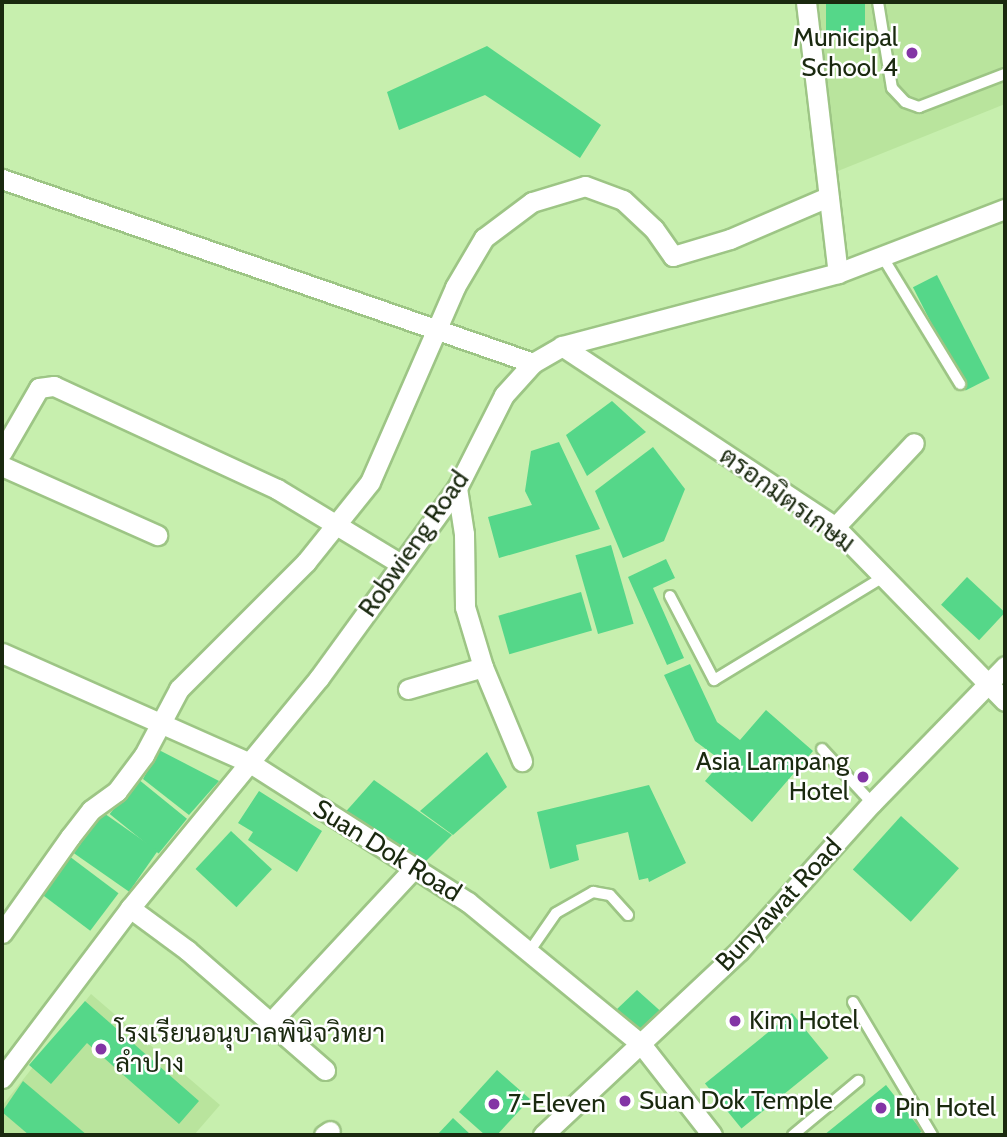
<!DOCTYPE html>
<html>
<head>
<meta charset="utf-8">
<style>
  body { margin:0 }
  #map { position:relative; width:1007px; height:1137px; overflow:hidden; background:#c7efae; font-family:Cabin,Sarabun,sans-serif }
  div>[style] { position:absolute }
  .built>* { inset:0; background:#b9e49d }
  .building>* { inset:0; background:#55d789; transform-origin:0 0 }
  .roads { filter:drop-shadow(2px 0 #9dc585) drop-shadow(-2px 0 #9dc585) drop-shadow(0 2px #9dc585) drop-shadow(0 -2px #9dc585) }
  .service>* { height:10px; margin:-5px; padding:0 5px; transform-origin:5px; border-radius:5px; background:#fff }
  .minor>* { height:19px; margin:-9.5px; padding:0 9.5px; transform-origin:9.5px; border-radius:9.5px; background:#fff }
  .dots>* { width:19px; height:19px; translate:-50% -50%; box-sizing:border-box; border:4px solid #fff; border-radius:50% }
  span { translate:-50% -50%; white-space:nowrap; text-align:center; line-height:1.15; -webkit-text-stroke:5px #fff; paint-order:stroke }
  .poi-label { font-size:26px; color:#1a290f }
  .right { translate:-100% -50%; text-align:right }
  .left { translate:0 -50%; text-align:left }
  .street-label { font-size:26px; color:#1a290f }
  .frame { position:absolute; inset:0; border:4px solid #1a290f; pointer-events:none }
</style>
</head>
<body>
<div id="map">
  <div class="built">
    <i style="clip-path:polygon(813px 2px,1005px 2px,1005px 104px,833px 173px)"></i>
    <i style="clip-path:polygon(91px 994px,220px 1105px,194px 1135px,2px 1135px,2px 1106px)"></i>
  </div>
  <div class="building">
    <i style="left:826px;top:2px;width:39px;height:31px"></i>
    <i style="clip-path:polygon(487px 46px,601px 125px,580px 158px,485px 95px,399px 130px,387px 92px)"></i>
    <i style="left:937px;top:275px;width:116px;height:27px;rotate:63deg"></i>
    <i style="clip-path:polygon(612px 401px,646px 432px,587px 476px,566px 435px)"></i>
    <i style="clip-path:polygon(559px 442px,600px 529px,499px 558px,488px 517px,532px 505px,525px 491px,531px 451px)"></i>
    <i style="clip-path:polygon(653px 447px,685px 489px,664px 541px,623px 558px,595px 491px)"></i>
    <i style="left:611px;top:545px;width:82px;height:37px;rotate:74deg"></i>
    <i style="clip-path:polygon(666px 559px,675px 578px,653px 588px,684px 658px,667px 665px,628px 577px)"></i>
    <i style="left:967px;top:577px;width:52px;height:38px;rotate:43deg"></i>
    <i style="left:581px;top:592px;width:40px;height:86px;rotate:74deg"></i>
    <i style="clip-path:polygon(690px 664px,717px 722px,740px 740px,766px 710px,813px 751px,752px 822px,705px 781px,722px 761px,695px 741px,664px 675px)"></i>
    <i style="clip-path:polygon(159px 750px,219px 781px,189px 815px,143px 779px)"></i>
    <i style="clip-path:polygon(487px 752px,507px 787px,453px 835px,420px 811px)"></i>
    <i style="left:138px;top:779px;width:63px;height:45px;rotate:39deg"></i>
    <i style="clip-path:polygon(374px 780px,452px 835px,419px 868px,341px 817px)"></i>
    <i style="clip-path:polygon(649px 785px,686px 863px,649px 882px,648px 878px,639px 880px,628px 832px,576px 845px,579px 860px,550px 869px,537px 812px)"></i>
    <i style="clip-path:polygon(259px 791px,322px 831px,297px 872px,248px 840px,253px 832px,238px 823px)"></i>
    <i style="left:98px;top:809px;width:73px;height:50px;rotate:35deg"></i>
    <i style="left:901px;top:816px;width:78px;height:72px;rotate:42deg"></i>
    <i style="left:231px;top:831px;width:56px;height:52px;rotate:43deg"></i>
    <i style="left:65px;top:853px;width:67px;height:47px;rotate:37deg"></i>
    <i style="clip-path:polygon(637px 990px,666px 1016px,646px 1035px,616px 1010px)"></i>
    <i style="clip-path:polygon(85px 1001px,199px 1101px,179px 1124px,87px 1043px,51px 1084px,29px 1065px)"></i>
    <i style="left:792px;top:1013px;width:58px;height:112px;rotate:51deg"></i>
    <i style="clip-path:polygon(497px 1070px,530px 1099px,497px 1135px,485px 1135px,459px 1112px)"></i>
    <i style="clip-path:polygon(23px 1081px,87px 1135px,29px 1135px,2px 1112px)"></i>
    <i style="clip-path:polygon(886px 1085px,922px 1131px,918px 1135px,824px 1135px)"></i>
    <i style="clip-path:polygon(453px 1118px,471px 1135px,437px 1135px)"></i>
  </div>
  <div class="roads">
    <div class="service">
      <i style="left:878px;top:2px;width:87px;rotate:80.8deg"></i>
      <i style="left:892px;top:88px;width:19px;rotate:47deg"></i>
      <i style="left:905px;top:102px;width:15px;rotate:20deg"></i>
      <i style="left:919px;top:107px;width:92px;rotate:-21deg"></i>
      <i style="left:882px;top:256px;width:150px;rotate:58.6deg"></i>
      <i style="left:670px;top:596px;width:95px;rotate:62.4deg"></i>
      <i style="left:714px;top:680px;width:200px;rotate:-31.3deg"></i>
      <i style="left:822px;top:749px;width:74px;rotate:47.2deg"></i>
      <i style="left:529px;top:952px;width:47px;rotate:-55.3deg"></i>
      <i style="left:556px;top:913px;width:43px;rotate:-29.6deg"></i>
      <i style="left:593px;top:892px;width:17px;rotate:10deg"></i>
      <i style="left:610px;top:895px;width:27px;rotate:48deg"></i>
      <i style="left:853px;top:1002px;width:155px;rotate:59.3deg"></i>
      <i style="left:793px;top:1135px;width:85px;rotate:-39.7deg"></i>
    </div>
    <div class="minor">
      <i style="left:806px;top:2px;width:273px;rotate:83.3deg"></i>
      <i style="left:2px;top:179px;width:562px;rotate:19.11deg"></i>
      <i style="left:562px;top:346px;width:328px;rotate:33.5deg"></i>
      <i style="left:835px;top:527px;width:243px;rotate:45.7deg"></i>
      <i style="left:2px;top:452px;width:74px;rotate:-60deg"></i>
      <i style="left:39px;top:388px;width:15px;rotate:-8deg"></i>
      <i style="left:54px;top:386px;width:246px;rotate:24.8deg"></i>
      <i style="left:277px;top:489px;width:145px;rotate:31.2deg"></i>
      <i style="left:2px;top:466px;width:170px;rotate:24deg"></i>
      <i style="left:457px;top:488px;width:47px;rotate:81.3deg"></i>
      <i style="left:464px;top:534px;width:73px;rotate:89.2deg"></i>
      <i style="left:465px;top:607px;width:63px;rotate:73.3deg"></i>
      <i style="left:483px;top:667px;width:102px;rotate:67.5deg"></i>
      <i style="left:835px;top:527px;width:115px;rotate:-46.8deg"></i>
      <i style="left:2px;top:653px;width:274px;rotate:23.9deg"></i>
      <i style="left:252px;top:764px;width:256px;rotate:32.6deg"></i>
      <i style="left:468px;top:902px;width:224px;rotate:39.4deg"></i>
      <i style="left:641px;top:1044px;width:115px;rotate:52deg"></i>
      <i style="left:408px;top:689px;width:78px;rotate:-16.3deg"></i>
      <i style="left:130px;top:908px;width:71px;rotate:36.4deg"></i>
      <i style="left:187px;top:950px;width:183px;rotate:41deg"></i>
      <i style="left:2px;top:933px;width:118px;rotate:-54.7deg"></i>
      <i style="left:70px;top:837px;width:34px;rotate:-52deg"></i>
      <i style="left:91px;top:810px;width:32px;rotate:-36deg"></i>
      <i style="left:117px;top:791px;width:45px;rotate:-53.1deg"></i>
      <i style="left:144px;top:755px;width:75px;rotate:-62.1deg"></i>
      <i style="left:179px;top:689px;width:180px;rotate:-45deg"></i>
      <i style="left:306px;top:562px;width:102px;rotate:-51.3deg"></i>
      <i style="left:370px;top:482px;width:213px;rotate:-66.4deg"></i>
      <i style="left:455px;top:287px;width:57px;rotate:-59.4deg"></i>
      <i style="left:484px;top:238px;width:60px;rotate:-36.9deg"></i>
      <i style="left:532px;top:202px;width:55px;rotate:-16.8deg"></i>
      <i style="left:585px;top:186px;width:40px;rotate:20.2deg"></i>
      <i style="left:623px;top:200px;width:42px;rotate:43.1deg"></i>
      <i style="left:654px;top:229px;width:33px;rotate:55deg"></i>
      <i style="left:673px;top:256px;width:59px;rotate:-16.6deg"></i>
      <i style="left:730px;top:239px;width:107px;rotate:-23.2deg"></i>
      <i style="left:270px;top:1023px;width:212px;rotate:-47.1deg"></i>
      <i style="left:2px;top:1078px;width:213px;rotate:-53deg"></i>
      <i style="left:130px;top:908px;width:298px;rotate:-50.6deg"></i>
      <i style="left:319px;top:678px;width:235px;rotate:-54deg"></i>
      <i style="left:457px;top:488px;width:104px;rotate:-63.2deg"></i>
      <i style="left:504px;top:395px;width:43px;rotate:-47.8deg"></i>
      <i style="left:533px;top:363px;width:34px;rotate:-30deg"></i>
      <i style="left:562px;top:346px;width:285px;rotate:-14.8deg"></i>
      <i style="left:838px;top:273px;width:179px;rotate:-21deg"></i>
      <i style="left:324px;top:1135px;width:7px;rotate:-34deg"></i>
      <i style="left:543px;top:1135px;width:269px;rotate:-43.2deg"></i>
      <i style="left:739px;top:951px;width:199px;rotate:-48.1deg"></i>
      <i style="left:872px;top:803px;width:191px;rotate:-45.8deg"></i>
    </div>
  </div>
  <div class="dots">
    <i style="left:912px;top:53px;background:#8335a5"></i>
    <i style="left:863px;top:777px;background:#8335a5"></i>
    <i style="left:735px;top:1021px;background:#8335a5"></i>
    <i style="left:101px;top:1049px;background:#8335a5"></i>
    <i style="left:625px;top:1101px;background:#8335a5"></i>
    <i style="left:494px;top:1104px;background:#8335a5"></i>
    <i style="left:881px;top:1108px;background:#8335a5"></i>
  </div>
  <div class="poi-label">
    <span class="right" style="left:898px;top:53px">Municipal<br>School 4</span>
    <span class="right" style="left:849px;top:777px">Asia Lampang<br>Hotel</span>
    <span class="left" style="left:749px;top:1021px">Kim Hotel</span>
    <span class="left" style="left:115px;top:1049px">โรงเรียนอนุบาลพินิจวิทยา<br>ลำปาง</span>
    <span class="left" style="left:639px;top:1101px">Suan Dok Temple</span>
    <span class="left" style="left:508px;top:1104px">7-Eleven</span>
    <span class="left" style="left:895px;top:1108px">Pin Hotel</span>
  </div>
  <div class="street-label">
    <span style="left:787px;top:500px;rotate:36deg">ตรอกมิตรเกษม</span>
    <span style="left:414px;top:544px;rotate:-55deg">Robwieng Road</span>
    <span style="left:387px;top:851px;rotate:32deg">Suan Dok Road</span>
    <span style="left:779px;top:905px;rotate:-47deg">Bunyawat Road</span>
  </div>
  <div class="frame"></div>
</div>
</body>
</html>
